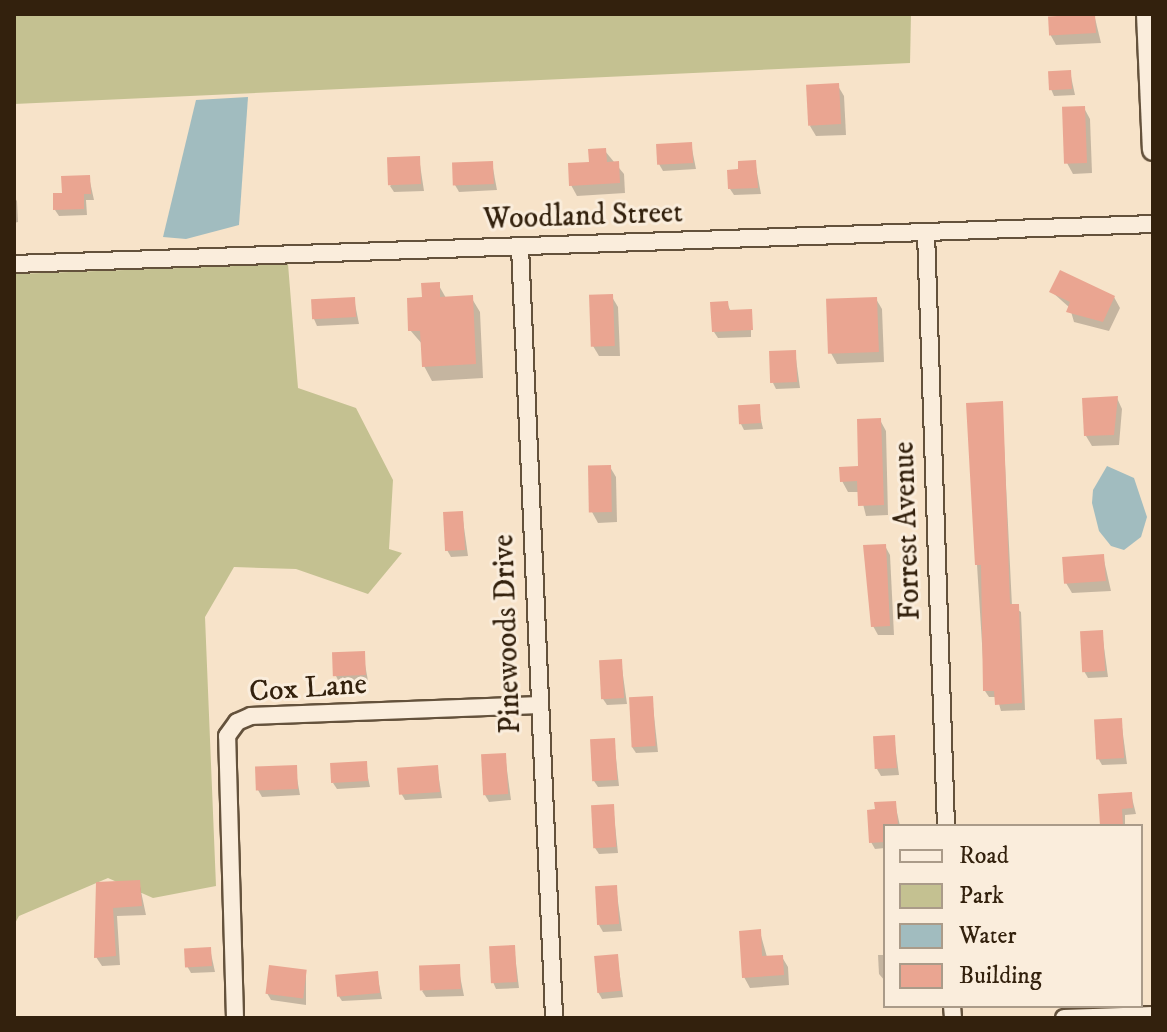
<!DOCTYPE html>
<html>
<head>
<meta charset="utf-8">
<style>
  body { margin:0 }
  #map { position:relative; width:1167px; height:1032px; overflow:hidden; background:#f7e3c9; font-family:"IM FELL DW Pica",serif }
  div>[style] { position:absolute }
  .green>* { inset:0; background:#c4c191 }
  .water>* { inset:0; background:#a1bcbf }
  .shadow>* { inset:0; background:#0003 }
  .building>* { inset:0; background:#eaa591; transform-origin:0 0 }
  .roads { filter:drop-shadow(2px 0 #64523c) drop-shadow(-2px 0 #64523c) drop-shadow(0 2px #64523c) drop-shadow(0 -2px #64523c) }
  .minor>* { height:16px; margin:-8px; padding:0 8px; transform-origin:8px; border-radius:8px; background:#faeddc }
  .tertiary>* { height:20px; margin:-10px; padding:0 10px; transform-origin:10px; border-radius:10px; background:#faeddc }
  span { translate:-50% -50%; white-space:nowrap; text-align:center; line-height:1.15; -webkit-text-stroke:6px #faeddc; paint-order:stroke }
  .street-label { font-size:30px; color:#33210d }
  .frame { position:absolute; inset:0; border:16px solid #33210d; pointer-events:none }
  .legend { position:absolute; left:883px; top:824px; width:260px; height:184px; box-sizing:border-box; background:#faeddc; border:2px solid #aa9b89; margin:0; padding:10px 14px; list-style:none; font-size:24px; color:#33210d }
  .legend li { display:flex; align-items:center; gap:16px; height:40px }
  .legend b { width:40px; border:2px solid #aa9b89 }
</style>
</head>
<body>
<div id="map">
  <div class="green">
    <i style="clip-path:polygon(14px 14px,911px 14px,910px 63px,14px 104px)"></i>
    <i style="clip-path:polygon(288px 264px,298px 388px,356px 408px,393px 480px,389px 549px,402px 553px,368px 594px,296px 569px,234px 567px,205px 617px,216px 886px,153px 898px,108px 878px,19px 916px,14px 925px,14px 274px)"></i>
  </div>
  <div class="water">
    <i style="clip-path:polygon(248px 97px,239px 225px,186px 239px,163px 237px,196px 100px)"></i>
    <i style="clip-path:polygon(1107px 466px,1134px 478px,1147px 517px,1141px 537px,1124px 550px,1111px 546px,1099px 531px,1092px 503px,1093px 490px)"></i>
  </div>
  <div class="shadow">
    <i style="clip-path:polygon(1059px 14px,1094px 14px,1101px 43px,1056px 45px,1050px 34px)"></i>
    <i style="clip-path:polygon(1070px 72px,1075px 95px,1054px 96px,1051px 89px)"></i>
    <i style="clip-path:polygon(838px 86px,844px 96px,846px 135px,816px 136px,810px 126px)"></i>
    <i style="clip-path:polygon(1084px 108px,1090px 119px,1092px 173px,1073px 174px,1067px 163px)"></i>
    <i style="clip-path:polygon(691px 144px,696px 169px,663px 171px,659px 164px)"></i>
    <i style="clip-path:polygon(605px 151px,624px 174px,625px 193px,577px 196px,571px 185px)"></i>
    <i style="clip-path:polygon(419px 158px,424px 191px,394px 192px,390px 186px)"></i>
    <i style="clip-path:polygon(755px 162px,761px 194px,734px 195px,730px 189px,740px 171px)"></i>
    <i style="clip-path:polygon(492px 163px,497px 190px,459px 192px,455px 185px)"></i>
    <i style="clip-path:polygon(89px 177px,94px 200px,86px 200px,87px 215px,59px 216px,55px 210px,64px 194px)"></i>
    <i style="clip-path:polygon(14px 197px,17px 201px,18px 222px,14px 223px)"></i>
    <i style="clip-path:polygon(438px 284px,446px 298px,471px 297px,480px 312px,483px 378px,432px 381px,424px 366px,423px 345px,410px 330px,424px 299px)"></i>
    <i style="clip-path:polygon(1052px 292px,1114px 297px,1120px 308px,1109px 331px,1074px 322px,1070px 308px)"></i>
    <i style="clip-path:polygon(612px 297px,618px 307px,620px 356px,599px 356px,593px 346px)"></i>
    <i style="clip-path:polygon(354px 299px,359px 324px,317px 326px,314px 319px)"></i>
    <i style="clip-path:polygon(876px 299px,882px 309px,884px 362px,837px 364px,831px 353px)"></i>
    <i style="clip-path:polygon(727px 303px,731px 312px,751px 311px,751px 337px,718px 338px,714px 332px)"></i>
    <i style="clip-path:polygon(795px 352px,800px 388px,776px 389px,773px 383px)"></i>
    <i style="clip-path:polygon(1117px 398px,1122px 409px,1119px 445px,1092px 446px,1086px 436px)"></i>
    <i style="clip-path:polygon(1002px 403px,1012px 606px,1021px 612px,1025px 710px,1001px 711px,997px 697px,989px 697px,985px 691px,977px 565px)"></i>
    <i style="clip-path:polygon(758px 406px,763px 429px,744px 430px,741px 424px)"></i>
    <i style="clip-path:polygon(880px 420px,886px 431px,888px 515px,866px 516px,860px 492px,848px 492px,842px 481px,860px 468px)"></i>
    <i style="clip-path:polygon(610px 467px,616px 477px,617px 522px,598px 523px,592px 512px)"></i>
    <i style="clip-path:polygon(462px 513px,468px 556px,451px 557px,447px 550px)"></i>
    <i style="clip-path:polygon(885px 546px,890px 555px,894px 635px,878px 635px,873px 626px)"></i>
    <i style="clip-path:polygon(1103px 556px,1111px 591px,1072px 593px,1066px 583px)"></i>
    <i style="clip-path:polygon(1102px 632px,1108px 677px,1088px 678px,1084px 671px)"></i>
    <i style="clip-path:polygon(363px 653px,368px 681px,339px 682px,336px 676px)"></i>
    <i style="clip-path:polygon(621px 661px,627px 704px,607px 705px,603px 699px)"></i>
    <i style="clip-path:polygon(652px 698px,658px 752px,636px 753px,632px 747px)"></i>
    <i style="clip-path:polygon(1121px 720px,1127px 764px,1102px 765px,1098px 758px)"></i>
    <i style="clip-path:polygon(894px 737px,899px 775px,881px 776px,877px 769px)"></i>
    <i style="clip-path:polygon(614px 740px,619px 786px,598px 787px,594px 781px)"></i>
    <i style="clip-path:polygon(505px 755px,511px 800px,489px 802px,485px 795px)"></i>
    <i style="clip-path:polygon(365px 763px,370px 787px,337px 789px,333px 783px)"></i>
    <i style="clip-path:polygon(295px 767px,300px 795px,262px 797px,258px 790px)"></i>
    <i style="clip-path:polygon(437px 767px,442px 798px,405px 800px,401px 793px)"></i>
    <i style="clip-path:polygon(1131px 794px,1136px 814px,1125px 815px,1125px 826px,1102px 826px)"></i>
    <i style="clip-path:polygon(895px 803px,900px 826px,885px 826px,885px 848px,875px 849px,871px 842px)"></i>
    <i style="clip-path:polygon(613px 806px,618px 853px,599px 854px,595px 848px)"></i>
    <i style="clip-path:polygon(139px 882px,146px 915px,117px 916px,120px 965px,102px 966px,96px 957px,98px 884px)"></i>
    <i style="clip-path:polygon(616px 887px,622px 931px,603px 932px,599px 925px)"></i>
    <i style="clip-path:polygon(760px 932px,767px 957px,782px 957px,788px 967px,789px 985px,750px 988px,744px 977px)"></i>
    <i style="clip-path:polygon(514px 947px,519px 988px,496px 989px,493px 982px)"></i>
    <i style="clip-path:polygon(210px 949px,215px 972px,191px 973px,187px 966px)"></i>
    <i style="clip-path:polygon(878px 955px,885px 955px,885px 981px,879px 974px)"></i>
    <i style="clip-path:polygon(617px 956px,623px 997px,602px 999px,598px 992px)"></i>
    <i style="clip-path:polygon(458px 966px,464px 996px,426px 997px,422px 991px)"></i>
    <i style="clip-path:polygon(306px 972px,306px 1005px,271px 1000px,267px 993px)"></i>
    <i style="clip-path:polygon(377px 974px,382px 999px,342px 1001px,338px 995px)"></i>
  </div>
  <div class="building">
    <i style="left:1095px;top:14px;width:19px;height:47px;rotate:87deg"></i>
    <i style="left:1071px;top:70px;width:19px;height:23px;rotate:87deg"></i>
    <i style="left:839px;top:83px;width:41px;height:33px;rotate:87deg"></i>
    <i style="left:1085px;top:106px;width:57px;height:23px;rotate:88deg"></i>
    <i style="left:692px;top:142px;width:21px;height:36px;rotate:87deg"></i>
    <i style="clip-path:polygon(606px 148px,607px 162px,619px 161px,620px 183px,569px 186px,568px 163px,589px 162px,588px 149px)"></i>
    <i style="left:420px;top:156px;width:28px;height:33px;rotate:88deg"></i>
    <i style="clip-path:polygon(756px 160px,758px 188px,728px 189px,727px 170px,738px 169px,738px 161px)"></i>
    <i style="left:493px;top:161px;width:23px;height:41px;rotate:88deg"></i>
    <i style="clip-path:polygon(90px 175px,91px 194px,84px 194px,84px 209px,53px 210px,53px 193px,62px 193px,61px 176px)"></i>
    <i style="clip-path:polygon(1060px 270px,1115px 296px,1103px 322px,1066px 312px,1070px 302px,1049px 292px)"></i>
    <i style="clip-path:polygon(440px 282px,440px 297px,473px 295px,476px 364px,422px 367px,420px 331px,408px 331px,407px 298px,422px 297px,421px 283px)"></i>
    <i style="left:613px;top:294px;width:52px;height:24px;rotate:88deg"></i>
    <i style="left:355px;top:297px;width:20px;height:44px;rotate:87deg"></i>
    <i style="left:877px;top:297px;width:55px;height:51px;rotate:88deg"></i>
    <i style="clip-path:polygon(728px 301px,729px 310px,752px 309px,753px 330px,712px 332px,710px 302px)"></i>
    <i style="left:796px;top:350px;width:32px;height:27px;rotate:88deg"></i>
    <i style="clip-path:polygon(1118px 396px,1114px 435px,1084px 436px,1082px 398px)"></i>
    <i style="clip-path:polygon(1003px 401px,1010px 604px,1019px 604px,1022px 703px,995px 705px,994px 691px,983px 691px,981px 565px,975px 565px,966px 403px)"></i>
    <i style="left:760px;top:404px;width:19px;height:22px;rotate:87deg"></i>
    <i style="clip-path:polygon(881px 418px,884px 505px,858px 506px,857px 481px,840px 482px,839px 467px,858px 466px,857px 419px)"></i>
    <i style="left:611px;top:465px;width:47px;height:23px;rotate:89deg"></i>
    <i style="left:463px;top:511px;width:39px;height:20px;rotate:87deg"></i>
    <i style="clip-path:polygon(886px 544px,890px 626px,871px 627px,863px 545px)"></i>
    <i style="left:1104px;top:554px;width:27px;height:42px;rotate:86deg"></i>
    <i style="left:1103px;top:630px;width:41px;height:23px;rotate:87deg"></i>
    <i style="left:365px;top:651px;width:24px;height:33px;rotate:88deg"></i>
    <i style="left:622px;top:659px;width:39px;height:23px;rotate:87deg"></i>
    <i style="left:653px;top:696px;width:50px;height:24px;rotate:87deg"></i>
    <i style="left:1122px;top:718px;width:40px;height:28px;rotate:87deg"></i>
    <i style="left:895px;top:735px;width:33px;height:22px;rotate:87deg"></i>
    <i style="left:615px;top:738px;width:42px;height:25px;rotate:87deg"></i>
    <i style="left:506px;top:753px;width:41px;height:25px;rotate:87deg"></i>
    <i style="left:367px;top:761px;width:20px;height:37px;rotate:87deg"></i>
    <i style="left:297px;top:765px;width:24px;height:42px;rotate:88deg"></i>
    <i style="left:438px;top:765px;width:27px;height:41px;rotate:86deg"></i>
    <i style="clip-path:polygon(1132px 792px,1133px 808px,1122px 809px,1123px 826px,1100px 826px,1098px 794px)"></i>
    <i style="clip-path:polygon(896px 801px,898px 826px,885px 826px,885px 842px,869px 843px,867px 810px,875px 809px,874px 802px)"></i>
    <i style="left:614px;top:804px;width:43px;height:23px;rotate:87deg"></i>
    <i style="clip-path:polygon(140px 880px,142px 906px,113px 908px,116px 956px,94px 958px,96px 882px)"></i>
    <i style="left:617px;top:885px;width:39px;height:22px;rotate:87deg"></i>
    <i style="clip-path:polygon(761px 929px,762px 956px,783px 955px,784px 975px,742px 978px,739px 931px)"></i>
    <i style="left:515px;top:945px;width:37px;height:26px;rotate:87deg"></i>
    <i style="left:211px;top:947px;width:19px;height:27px;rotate:87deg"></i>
    <i style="left:618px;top:954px;width:37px;height:24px;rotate:85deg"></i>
    <i style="left:460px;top:964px;width:25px;height:41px;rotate:88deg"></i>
    <i style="left:269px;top:965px;width:38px;height:29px;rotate:7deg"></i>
    <i style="left:378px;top:971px;width:22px;height:43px;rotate:85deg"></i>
  </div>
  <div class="roads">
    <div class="minor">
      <i style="left:926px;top:233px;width:593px;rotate:88.07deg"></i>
      <i style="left:520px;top:247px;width:772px;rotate:87.47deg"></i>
      <i style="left:14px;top:264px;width:1140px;rotate:-2.01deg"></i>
      <i style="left:952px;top:1006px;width:12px;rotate:85deg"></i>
      <i style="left:235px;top:1018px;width:282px;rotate:-91.6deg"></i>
      <i style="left:227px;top:736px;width:17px;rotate:-54deg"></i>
      <i style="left:237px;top:722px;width:15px;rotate:-23deg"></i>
      <i style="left:251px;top:716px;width:288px;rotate:-2.2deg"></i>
      <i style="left:1064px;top:1018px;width:89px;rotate:-1.9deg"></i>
    </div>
    <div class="tertiary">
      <i style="left:1147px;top:14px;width:136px;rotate:87.5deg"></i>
    </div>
  </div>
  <div class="street-label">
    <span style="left:583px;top:217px;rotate:-2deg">Woodland Street</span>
    <span style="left:908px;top:531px;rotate:-92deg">Forrest Avenue</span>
    <span style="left:508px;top:634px;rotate:-92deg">Pinewoods Drive</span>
    <span style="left:308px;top:689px;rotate:-4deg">Cox Lane</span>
  </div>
  <div class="frame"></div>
  <ul class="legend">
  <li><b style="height:10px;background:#faeddc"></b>Road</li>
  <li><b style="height:22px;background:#c4c191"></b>Park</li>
  <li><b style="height:22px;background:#a1bcbf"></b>Water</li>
  <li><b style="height:22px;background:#eaa591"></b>Building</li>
  </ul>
</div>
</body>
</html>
